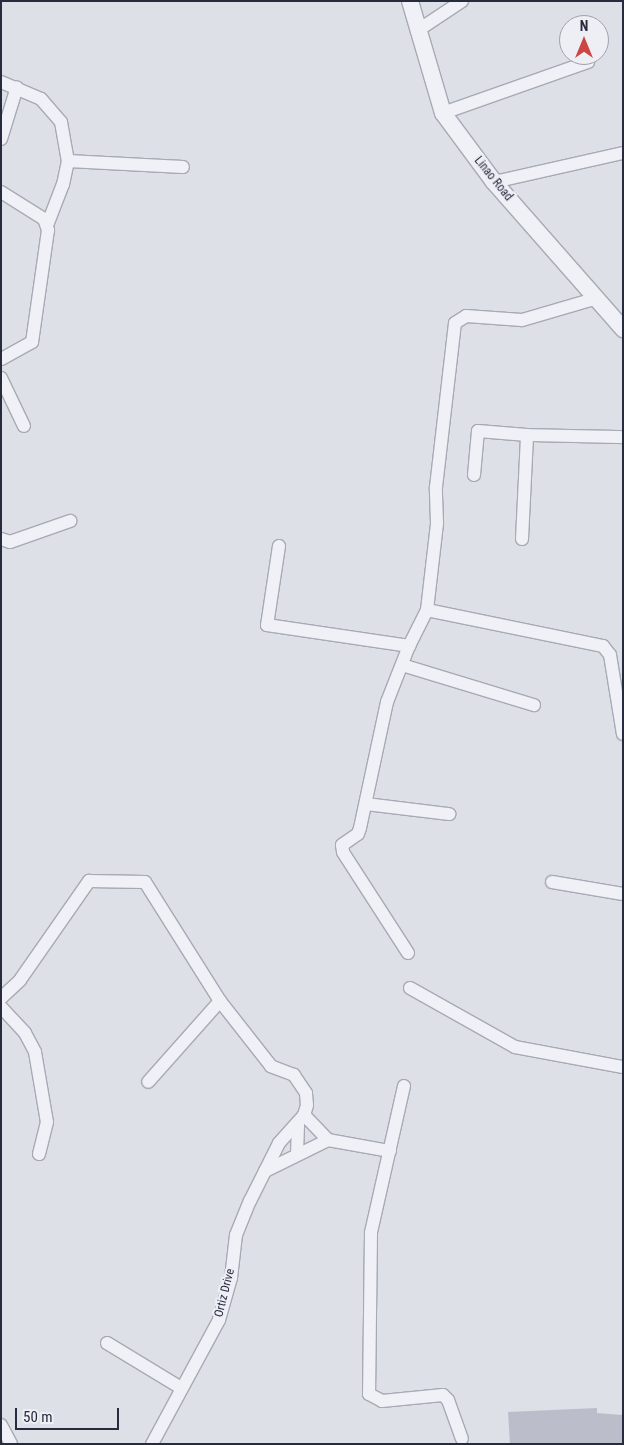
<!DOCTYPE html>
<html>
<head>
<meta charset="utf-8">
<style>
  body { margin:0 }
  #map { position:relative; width:624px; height:1445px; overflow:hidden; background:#dee0e7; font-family:"Roboto Condensed",sans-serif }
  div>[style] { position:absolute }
  .building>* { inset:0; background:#bbbeca }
  .roads { filter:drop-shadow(1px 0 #a7aab4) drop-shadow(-1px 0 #a7aab4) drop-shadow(0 1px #a7aab4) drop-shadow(0 -1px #a7aab4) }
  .minor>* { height:12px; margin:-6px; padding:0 6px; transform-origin:6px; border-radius:6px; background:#f0f1f6 }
  .tertiary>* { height:16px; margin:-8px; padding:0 8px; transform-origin:8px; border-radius:8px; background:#f0f1f6 }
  span { translate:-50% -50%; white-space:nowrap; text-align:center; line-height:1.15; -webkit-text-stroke:4.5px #edeff5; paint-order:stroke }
  .street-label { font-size:12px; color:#272b3e }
  .frame { position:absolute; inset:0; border:2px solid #272b3e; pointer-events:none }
  .north { position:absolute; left:559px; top:15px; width:50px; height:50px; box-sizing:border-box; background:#edeff5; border:1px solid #9ea1ac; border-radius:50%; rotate:0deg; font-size:14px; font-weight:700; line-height:20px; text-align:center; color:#272b3e }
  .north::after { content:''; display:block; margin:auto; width:18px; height:22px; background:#cd4542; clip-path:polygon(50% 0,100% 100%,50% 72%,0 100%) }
  .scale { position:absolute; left:15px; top:1408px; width:104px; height:22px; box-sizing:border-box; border:2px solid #272b3e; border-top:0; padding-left:6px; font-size:15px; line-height:18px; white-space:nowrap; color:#272b3e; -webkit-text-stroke:4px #edeff5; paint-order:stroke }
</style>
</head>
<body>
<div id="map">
  <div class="building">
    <i style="clip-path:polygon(597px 1408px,597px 1413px,623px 1415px,623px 1444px,510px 1444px,508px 1412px)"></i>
  </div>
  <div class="roads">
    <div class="minor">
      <i style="left:417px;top:31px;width:54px;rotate:-33.7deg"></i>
      <i style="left:1px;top:82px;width:43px;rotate:23deg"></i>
      <i style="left:41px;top:99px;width:30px;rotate:49deg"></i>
      <i style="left:61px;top:122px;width:40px;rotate:80deg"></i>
      <i style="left:68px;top:161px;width:24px;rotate:102deg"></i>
      <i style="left:63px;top:184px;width:42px;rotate:111deg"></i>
      <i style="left:443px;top:113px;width:154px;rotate:-19.4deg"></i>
      <i style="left:1px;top:139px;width:54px;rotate:-72.9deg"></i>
      <i style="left:68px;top:161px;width:115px;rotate:3deg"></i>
      <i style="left:494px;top:182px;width:132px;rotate:-12.7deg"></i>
      <i style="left:1px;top:192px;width:51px;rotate:32.1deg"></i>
      <i style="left:44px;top:219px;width:12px;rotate:70deg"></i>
      <i style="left:48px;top:230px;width:113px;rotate:98.1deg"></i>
      <i style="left:32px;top:342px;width:35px;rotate:151deg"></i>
      <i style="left:1px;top:378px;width:53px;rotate:64.4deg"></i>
      <i style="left:474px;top:475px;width:44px;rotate:-84.8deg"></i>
      <i style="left:478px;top:431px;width:49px;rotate:4.7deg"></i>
      <i style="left:1px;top:539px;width:9px;rotate:18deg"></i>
      <i style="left:10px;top:542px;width:64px;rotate:-19.3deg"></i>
      <i style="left:522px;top:539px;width:104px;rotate:-87.2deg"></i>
      <i style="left:527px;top:435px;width:96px;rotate:1.2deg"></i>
      <i style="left:279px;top:546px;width:80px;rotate:98.6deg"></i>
      <i style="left:267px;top:625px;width:144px;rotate:8.4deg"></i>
      <i style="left:427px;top:610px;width:180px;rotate:11.6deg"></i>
      <i style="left:603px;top:646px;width:11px;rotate:52deg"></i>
      <i style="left:610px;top:655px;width:80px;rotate:80.7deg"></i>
      <i style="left:402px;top:665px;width:138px;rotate:16.9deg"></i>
      <i style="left:366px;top:804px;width:84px;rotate:6.9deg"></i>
      <i style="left:552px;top:882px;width:72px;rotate:9.6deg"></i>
      <i style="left:408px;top:953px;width:120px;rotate:-122.8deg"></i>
      <i style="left:343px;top:852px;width:7px;rotate:-98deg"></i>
      <i style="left:342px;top:845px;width:19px;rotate:-35deg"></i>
      <i style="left:358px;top:834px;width:6px;rotate:-72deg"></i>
      <i style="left:360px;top:828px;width:129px;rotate:-77.9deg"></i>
      <i style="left:387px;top:702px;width:60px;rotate:-68.6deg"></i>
      <i style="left:409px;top:646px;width:40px;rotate:-63.4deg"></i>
      <i style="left:427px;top:610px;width:88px;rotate:-83.4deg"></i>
      <i style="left:437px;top:523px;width:36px;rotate:-92deg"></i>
      <i style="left:436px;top:487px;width:165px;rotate:-83.4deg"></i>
      <i style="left:455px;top:323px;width:13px;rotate:-32deg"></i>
      <i style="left:466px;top:316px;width:56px;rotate:4.1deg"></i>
      <i style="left:522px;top:320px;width:78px;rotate:-16.3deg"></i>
      <i style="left:410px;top:988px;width:120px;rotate:29.3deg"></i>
      <i style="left:515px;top:1047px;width:110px;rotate:10.5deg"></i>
      <i style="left:1px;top:998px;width:26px;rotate:-43deg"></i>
      <i style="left:20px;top:980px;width:121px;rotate:-55.1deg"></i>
      <i style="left:89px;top:881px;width:56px;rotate:1deg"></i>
      <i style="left:145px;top:882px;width:141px;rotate:57.8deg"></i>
      <i style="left:220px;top:1001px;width:108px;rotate:131.6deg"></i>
      <i style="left:1px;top:1007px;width:35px;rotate:47deg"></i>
      <i style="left:25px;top:1033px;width:21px;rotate:62deg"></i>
      <i style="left:35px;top:1052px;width:71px;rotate:80.3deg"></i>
      <i style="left:47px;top:1122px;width:33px;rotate:104deg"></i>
      <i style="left:404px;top:1086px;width:151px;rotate:102.7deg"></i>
      <i style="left:371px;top:1233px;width:161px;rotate:90.7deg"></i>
      <i style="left:369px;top:1394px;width:15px;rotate:28deg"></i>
      <i style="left:382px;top:1401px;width:61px;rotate:-5.6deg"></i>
      <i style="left:443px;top:1395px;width:7px;rotate:45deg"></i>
      <i style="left:448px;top:1400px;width:41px;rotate:70.3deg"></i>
      <i style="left:304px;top:1115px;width:35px;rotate:46deg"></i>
      <i style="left:328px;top:1140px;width:63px;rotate:10.1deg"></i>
      <i style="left:297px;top:1154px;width:32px;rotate:-88deg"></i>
      <i style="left:265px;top:1171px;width:70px;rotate:-26.2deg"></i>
      <i style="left:107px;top:1343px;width:87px;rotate:31.3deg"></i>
      <i style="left:1px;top:1425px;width:21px;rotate:62deg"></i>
      <i style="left:152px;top:1444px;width:141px;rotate:-61.6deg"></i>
      <i style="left:219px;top:1320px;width:44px;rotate:-74.1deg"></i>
      <i style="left:231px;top:1278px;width:43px;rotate:-83.4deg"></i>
      <i style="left:236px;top:1235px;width:37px;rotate:-68deg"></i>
      <i style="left:250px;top:1201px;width:65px;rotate:-63.4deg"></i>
      <i style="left:279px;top:1143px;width:38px;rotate:-48deg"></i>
      <i style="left:304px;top:1115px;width:10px;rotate:-73deg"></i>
      <i style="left:307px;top:1105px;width:12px;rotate:-95deg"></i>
      <i style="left:306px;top:1093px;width:22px;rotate:-124deg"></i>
      <i style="left:294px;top:1075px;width:25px;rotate:-159deg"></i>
      <i style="left:271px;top:1066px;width:83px;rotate:-128.1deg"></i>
    </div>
    <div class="tertiary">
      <i style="left:410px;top:1px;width:117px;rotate:73.6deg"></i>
      <i style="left:443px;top:113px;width:86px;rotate:53.5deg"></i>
      <i style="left:494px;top:182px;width:196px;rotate:48.7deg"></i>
    </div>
  </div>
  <div class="street-label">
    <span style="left:493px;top:179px;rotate:51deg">Linao Road</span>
    <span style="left:225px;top:1293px;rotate:-76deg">Ortiz Drive</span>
  </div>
  <div class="frame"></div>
  <div class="north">N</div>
  <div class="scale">50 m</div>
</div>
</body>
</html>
